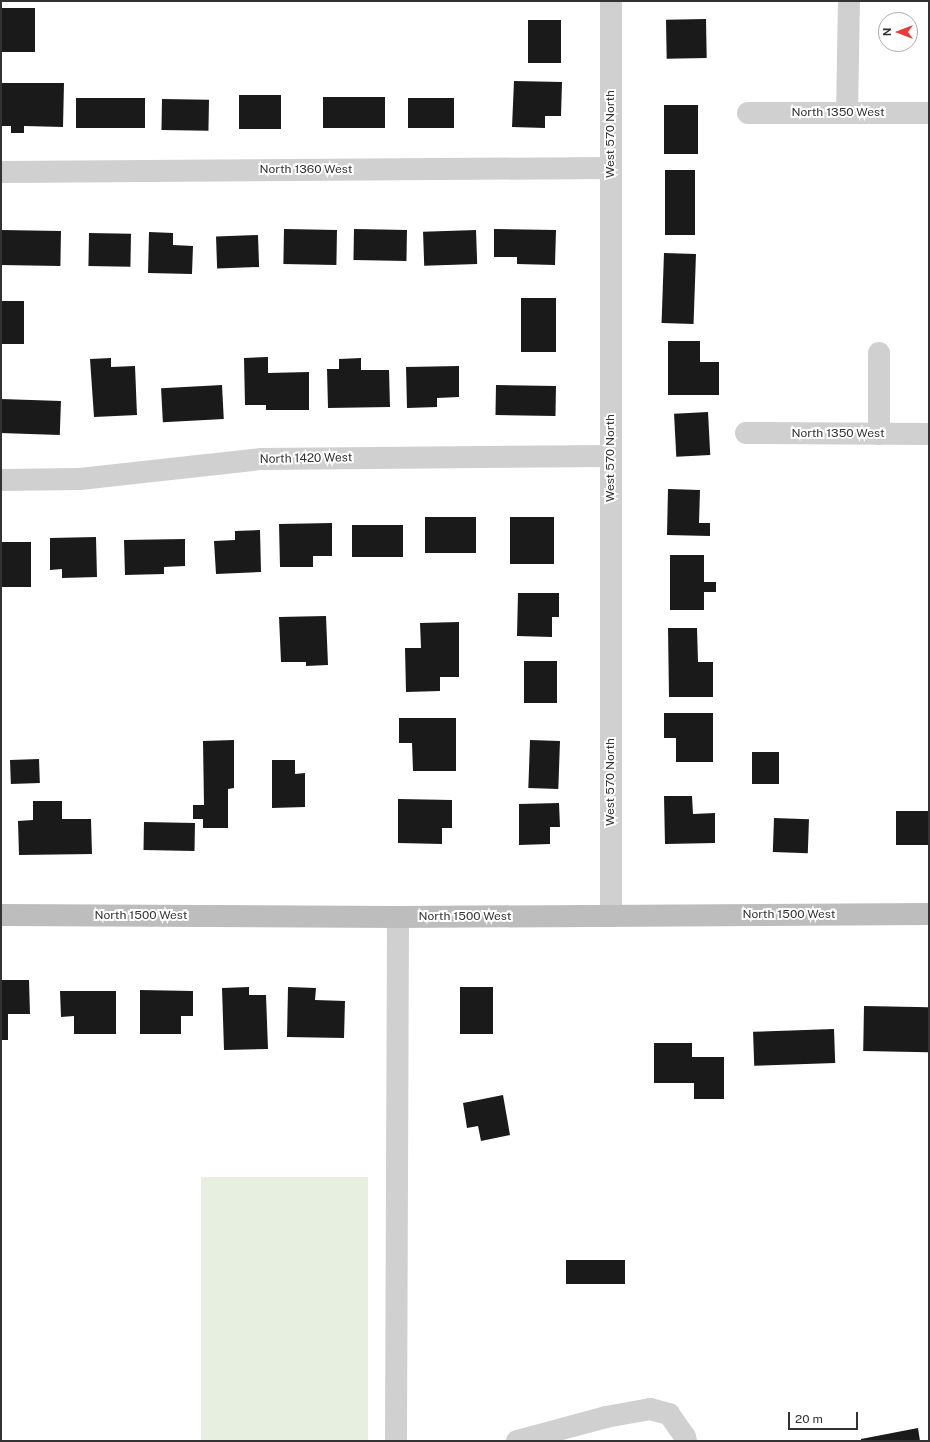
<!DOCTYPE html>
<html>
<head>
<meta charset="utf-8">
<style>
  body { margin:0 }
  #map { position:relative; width:930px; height:1442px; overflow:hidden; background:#fff; font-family:"Public Sans",sans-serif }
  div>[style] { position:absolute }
  .green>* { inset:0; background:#e7efe1; transform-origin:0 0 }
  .building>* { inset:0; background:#1a1a1a; transform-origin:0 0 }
  .street>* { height:22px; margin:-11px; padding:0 11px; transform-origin:11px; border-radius:11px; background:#d0d0d0 }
  .secondary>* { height:22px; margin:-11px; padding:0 11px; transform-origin:11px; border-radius:11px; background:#bdbdbd }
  span { translate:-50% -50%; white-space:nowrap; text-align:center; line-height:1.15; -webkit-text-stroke:4px #fff; paint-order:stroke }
  .street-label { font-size:12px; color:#333 }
  .frame { position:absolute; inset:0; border:2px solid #333; pointer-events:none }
  .north { position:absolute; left:878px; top:12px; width:40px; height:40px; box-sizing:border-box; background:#fff; border:1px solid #adadad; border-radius:50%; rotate:270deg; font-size:11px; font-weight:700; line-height:16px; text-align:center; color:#333 }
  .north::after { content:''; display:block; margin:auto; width:14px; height:18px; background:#eb3933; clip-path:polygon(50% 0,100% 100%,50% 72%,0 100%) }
  .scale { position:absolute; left:788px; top:1412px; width:70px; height:18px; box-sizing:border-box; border:2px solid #333; border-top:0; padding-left:5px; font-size:12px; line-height:14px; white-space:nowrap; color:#333; -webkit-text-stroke:3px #fff; paint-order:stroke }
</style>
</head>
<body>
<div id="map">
  <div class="green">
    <i style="left:201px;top:1177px;width:167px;height:264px"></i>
  </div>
  <div class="building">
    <i style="left:1px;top:8px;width:34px;height:44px"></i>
    <i style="left:706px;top:19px;width:39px;height:40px;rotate:89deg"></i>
    <i style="left:528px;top:20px;width:33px;height:43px"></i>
    <i style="clip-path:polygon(514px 81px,562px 82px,561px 116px,545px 116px,545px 128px,512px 127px)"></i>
    <i style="clip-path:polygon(1px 83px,64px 83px,63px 127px,24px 126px,24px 133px,11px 133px,11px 126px,1px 126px)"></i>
    <i style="left:239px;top:95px;width:42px;height:34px"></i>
    <i style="left:323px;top:97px;width:62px;height:31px"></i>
    <i style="left:145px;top:98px;width:30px;height:69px;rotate:90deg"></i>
    <i style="left:408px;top:98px;width:46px;height:30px"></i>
    <i style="left:162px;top:99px;width:47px;height:31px;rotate:1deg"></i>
    <i style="left:664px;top:105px;width:34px;height:49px"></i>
    <i style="left:665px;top:170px;width:30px;height:65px"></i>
    <i style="left:284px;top:229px;width:53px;height:35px;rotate:1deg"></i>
    <i style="left:354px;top:229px;width:53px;height:31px;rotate:1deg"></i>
    <i style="clip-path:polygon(494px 229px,556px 230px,555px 265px,517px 264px,517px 257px,494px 257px)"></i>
    <i style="left:1px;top:230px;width:60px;height:35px;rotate:1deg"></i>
    <i style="left:476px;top:230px;width:34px;height:53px;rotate:88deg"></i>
    <i style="clip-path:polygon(149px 232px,173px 233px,173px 245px,193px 246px,192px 274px,148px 273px)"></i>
    <i style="left:89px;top:233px;width:42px;height:33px;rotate:1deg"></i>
    <i style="left:258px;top:235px;width:32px;height:42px;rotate:88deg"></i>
    <i style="left:664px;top:253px;width:32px;height:70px;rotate:2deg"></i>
    <i style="left:521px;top:298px;width:35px;height:54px"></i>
    <i style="left:1px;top:301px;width:23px;height:43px"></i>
    <i style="clip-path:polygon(668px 341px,700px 341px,700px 362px,719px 362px,719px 395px,668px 395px)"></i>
    <i style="clip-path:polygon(268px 357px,268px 373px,309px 372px,309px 410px,266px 410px,266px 405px,245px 405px,244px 358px)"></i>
    <i style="clip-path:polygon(111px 358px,111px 367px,135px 366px,137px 415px,94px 417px,90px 359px)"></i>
    <i style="clip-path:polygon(361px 358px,361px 370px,389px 370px,390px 407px,328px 408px,327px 369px,339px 369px,339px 359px)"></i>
    <i style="clip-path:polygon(459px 366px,459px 397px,437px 398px,437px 407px,407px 408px,406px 367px)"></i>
    <i style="left:222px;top:385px;width:34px;height:61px;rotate:87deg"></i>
    <i style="left:496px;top:385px;width:60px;height:30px;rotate:1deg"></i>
    <i style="left:1px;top:399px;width:60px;height:34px;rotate:2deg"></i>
    <i style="left:708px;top:412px;width:43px;height:34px;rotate:87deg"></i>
    <i style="clip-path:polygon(668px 489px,700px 490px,699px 523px,710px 523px,710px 536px,667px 535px)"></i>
    <i style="left:425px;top:517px;width:51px;height:36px"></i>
    <i style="left:510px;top:517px;width:44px;height:47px"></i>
    <i style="clip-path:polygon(332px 523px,332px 556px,313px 556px,313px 567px,280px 567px,279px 524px)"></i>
    <i style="left:352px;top:525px;width:51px;height:32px"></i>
    <i style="clip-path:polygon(260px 530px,261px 572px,216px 574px,214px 541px,235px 540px,235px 531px)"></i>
    <i style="clip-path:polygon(96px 537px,97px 577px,62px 578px,62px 569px,50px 570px,50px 538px)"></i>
    <i style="clip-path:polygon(185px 539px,185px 566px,164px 567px,164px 574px,125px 575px,124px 540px)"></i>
    <i style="left:1px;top:542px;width:30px;height:45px"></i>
    <i style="clip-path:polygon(670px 555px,704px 555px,704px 582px,716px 582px,716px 592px,704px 592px,704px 610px,670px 610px)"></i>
    <i style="clip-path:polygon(518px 593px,559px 593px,559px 617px,552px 617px,552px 637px,517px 636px)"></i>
    <i style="clip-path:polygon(326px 616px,328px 665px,306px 666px,306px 662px,281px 662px,279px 617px)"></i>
    <i style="clip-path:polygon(459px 622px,459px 677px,440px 677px,440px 691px,406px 692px,405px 648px,421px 648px,420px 623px)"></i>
    <i style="clip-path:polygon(668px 628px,697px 628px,698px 662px,713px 662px,713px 697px,669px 697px)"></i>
    <i style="left:557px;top:661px;width:42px;height:33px;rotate:90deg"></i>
    <i style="clip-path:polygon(664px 713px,713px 713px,713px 762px,676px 762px,676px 738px,664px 738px)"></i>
    <i style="clip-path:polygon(399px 718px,456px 718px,456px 771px,413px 771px,412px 743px,399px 743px)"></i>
    <i style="clip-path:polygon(234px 740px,234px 788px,228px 789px,228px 828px,203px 828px,203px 819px,193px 819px,193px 805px,204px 805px,203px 741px)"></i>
    <i style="left:530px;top:740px;width:30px;height:48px;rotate:2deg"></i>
    <i style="left:752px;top:752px;width:27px;height:32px"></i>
    <i style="left:39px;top:759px;width:24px;height:29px;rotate:88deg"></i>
    <i style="clip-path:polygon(272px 760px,295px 760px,295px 774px,305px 773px,305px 807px,272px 808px)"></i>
    <i style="clip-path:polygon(664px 796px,692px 796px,693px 814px,715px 813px,715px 843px,665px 844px)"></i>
    <i style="clip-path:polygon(398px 799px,452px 800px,452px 828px,442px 828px,442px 844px,398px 843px)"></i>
    <i style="clip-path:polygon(33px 801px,62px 801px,62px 819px,91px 819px,92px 854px,19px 855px,18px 821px,33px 820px)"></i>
    <i style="clip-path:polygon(559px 803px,560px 827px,550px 827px,550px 844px,519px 845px,519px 804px)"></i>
    <i style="left:929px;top:811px;width:34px;height:33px;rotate:90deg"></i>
    <i style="left:774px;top:818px;width:35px;height:34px;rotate:2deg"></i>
    <i style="left:144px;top:822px;width:51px;height:28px;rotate:1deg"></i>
    <i style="clip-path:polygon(1px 980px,29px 980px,30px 1014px,8px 1014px,8px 1040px,1px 1040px)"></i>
    <i style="clip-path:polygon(249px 987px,249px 995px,266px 995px,268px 1049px,224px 1050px,222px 988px)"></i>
    <i style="clip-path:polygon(288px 987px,316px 988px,315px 1000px,345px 1001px,344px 1038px,287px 1037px)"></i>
    <i style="left:460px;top:987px;width:33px;height:47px"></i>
    <i style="clip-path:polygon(140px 990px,193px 991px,193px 1016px,181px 1016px,181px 1034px,140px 1034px)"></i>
    <i style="clip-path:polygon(60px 991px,116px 991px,116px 1034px,74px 1034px,74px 1016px,61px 1017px)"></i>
    <i style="left:864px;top:1006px;width:65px;height:45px;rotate:1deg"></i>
    <i style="left:834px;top:1029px;width:34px;height:81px;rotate:88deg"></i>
    <i style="clip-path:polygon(654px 1043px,692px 1043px,692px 1057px,724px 1057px,724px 1099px,694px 1099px,694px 1083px,654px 1083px)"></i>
    <i style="clip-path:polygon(503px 1095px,510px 1135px,481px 1141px,478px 1126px,467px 1128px,463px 1103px)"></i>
    <i style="left:625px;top:1260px;width:24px;height:59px;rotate:90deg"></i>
    <i style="clip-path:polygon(918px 1428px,920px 1441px,861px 1441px,861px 1439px)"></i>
  </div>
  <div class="street">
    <i style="left:748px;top:113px;width:181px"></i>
    <i style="left:847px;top:113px;width:112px;rotate:-89deg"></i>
    <i style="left:1px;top:172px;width:610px;rotate:-0.38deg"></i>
    <i style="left:879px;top:353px;width:81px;rotate:90deg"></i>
    <i style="left:746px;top:433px;width:183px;rotate:0.3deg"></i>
    <i style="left:1px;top:480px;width:79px;rotate:-0.7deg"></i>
    <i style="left:80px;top:479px;width:183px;rotate:-6.3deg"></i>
    <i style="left:262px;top:459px;width:349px;rotate:-0.5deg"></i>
    <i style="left:611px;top:916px;width:915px;rotate:-90deg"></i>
    <i style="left:396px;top:1441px;width:524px;rotate:-89.78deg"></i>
    <i style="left:517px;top:1441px;width:92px;rotate:-15.1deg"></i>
    <i style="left:606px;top:1417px;width:45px;rotate:-10.3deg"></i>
    <i style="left:650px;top:1409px;width:20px;rotate:15deg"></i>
    <i style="left:669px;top:1414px;width:28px;rotate:55deg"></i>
    <i style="left:685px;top:1437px;width:4px;rotate:76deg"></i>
  </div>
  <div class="secondary">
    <i style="left:1px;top:915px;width:397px;rotate:0.3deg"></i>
    <i style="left:398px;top:917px;width:531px;rotate:-0.32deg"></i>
  </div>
  <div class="street-label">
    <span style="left:838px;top:113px">North 1350 West</span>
    <span style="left:611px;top:134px;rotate:-90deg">West 570 North</span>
    <span style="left:306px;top:170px">North 1360 West</span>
    <span style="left:838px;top:434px">North 1350 West</span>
    <span style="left:611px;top:458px;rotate:-90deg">West 570 North</span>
    <span style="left:306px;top:459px;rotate:-1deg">North 1420 West</span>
    <span style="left:611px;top:782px;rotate:-90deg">West 570 North</span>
    <span style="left:789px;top:915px">North 1500 West</span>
    <span style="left:141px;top:916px">North 1500 West</span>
    <span style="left:465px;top:917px">North 1500 West</span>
  </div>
  <div class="frame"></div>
  <div class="north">N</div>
  <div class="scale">20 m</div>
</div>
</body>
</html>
